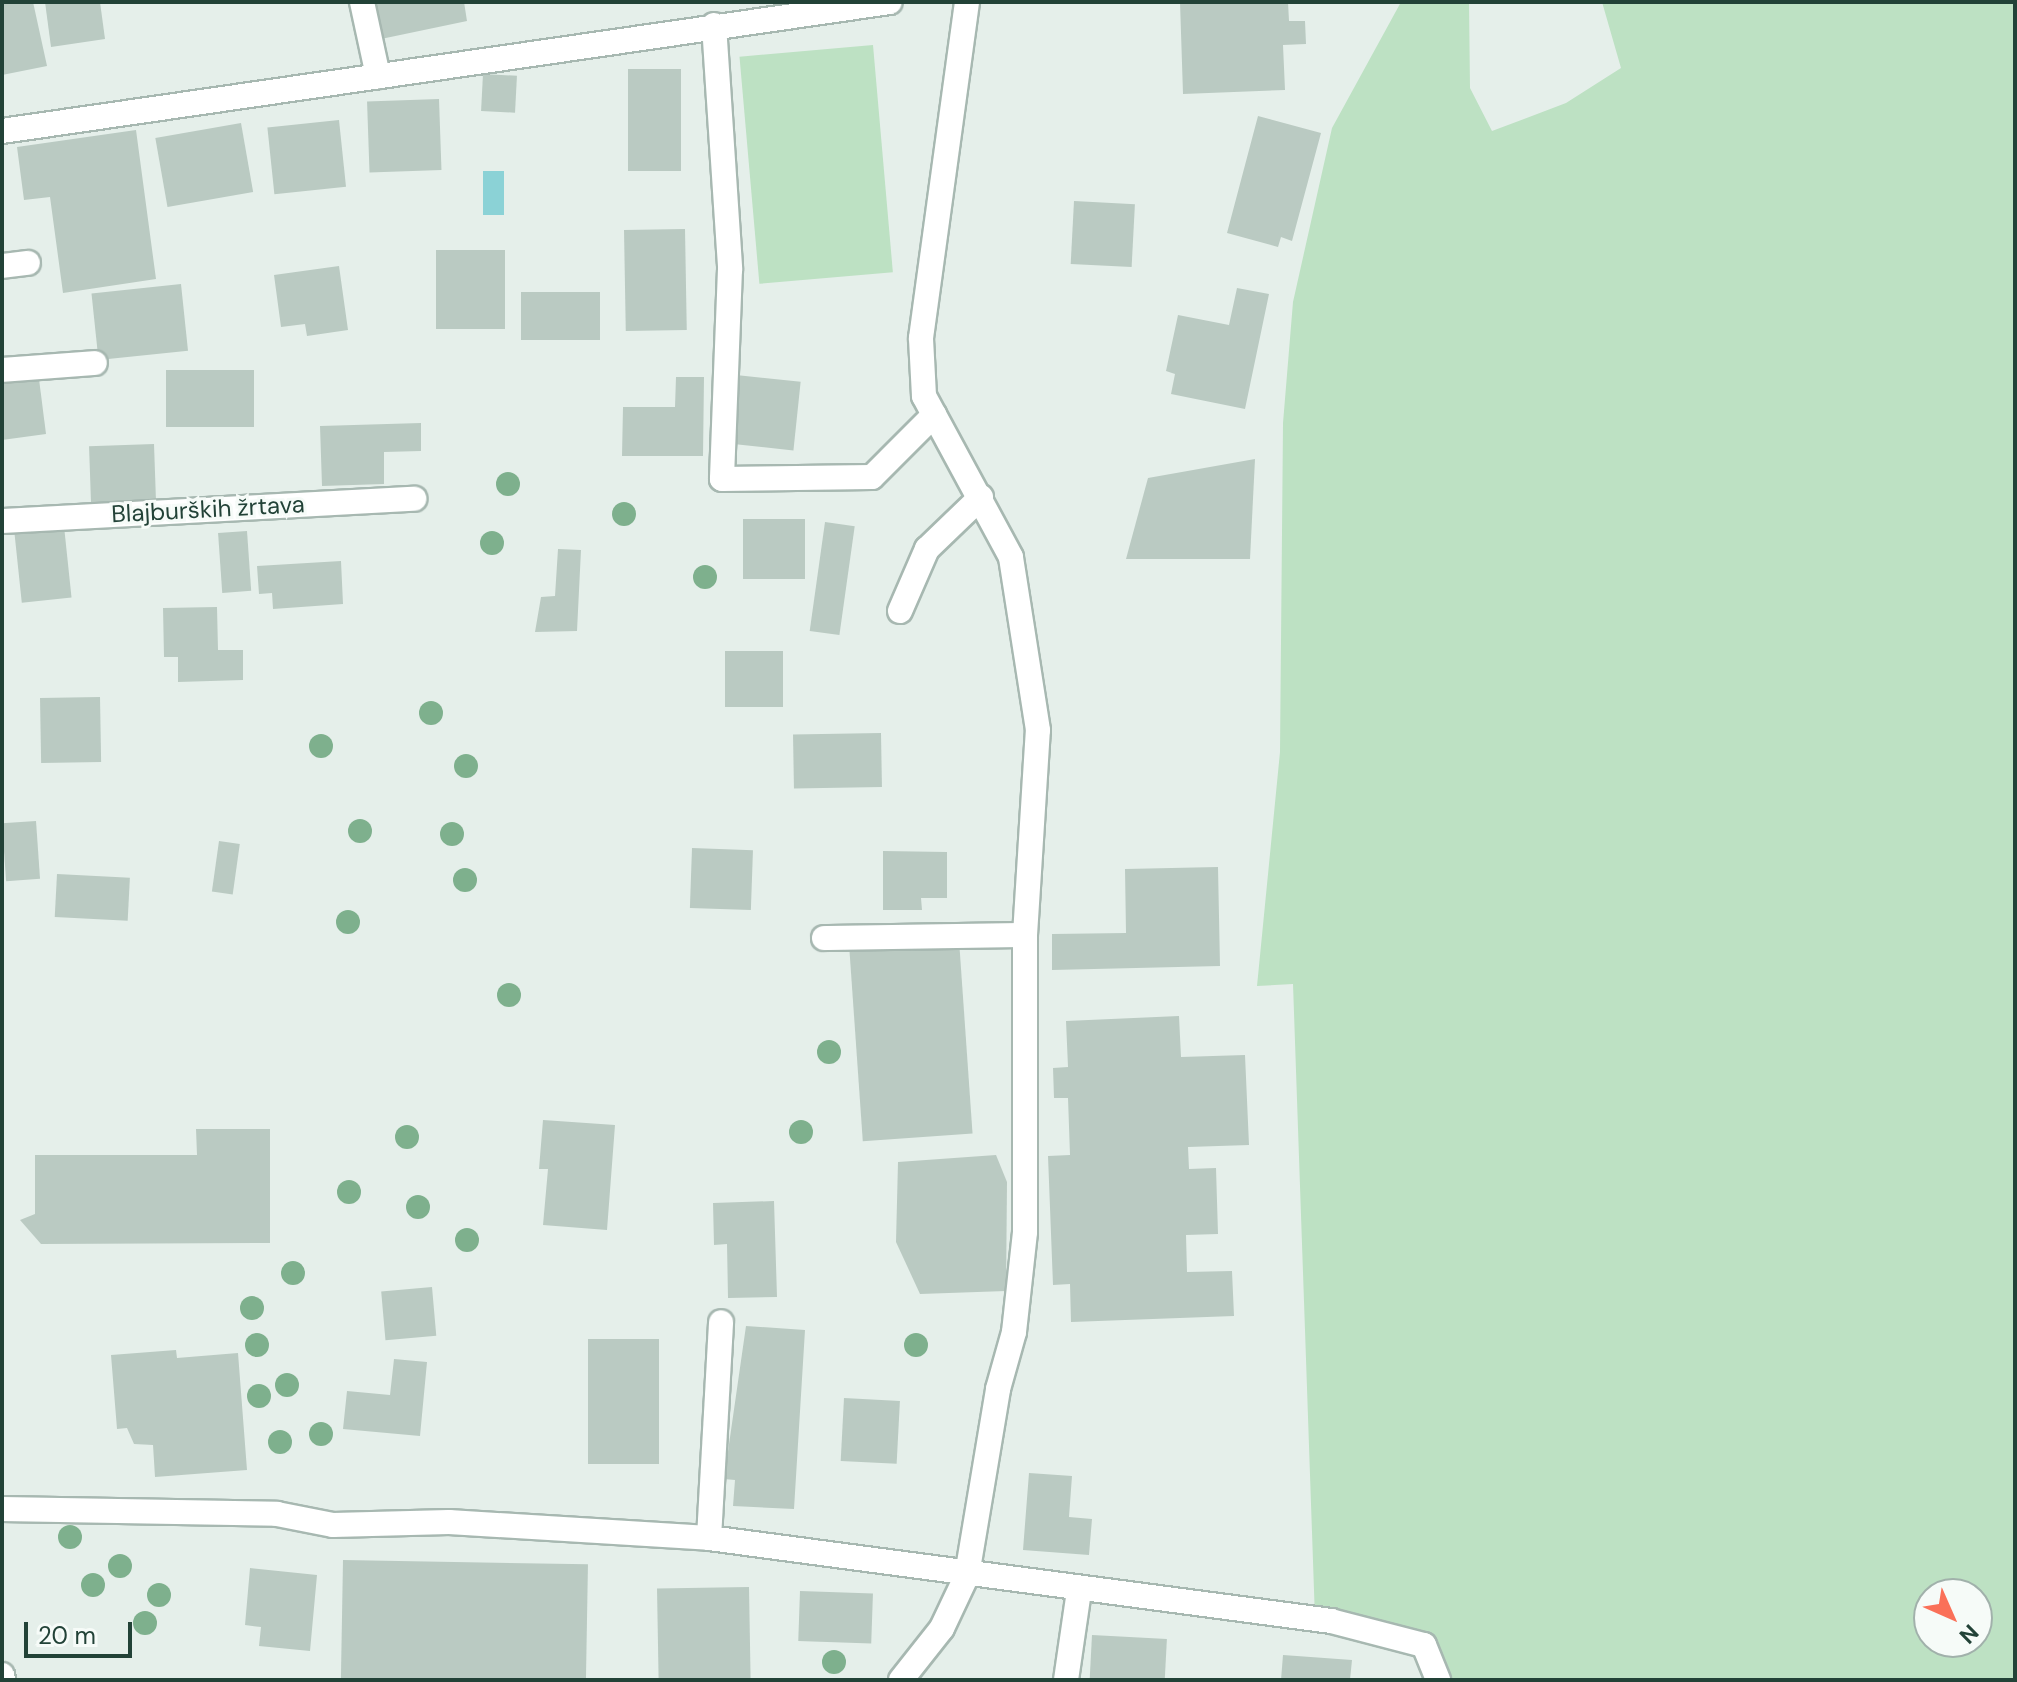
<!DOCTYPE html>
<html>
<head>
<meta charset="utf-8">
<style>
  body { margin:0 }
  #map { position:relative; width:2017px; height:1682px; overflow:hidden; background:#e5efea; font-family:"DM Sans",sans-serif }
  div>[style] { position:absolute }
  .green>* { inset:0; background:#bde1c3; transform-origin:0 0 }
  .water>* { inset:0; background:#8bd2d6; transform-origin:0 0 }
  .building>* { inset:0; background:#bacac2; transform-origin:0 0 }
  .roads { filter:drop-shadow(2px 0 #a7b8b1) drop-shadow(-2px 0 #a7b8b1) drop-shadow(0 2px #a7b8b1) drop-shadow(0 -2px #a7b8b1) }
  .street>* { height:24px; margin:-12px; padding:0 12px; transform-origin:12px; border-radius:12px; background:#fff }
  .secondary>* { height:24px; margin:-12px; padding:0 12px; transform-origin:12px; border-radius:12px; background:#fff }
  .trees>* { width:24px; height:24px; margin:-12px; border-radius:50%; background:#7eb08d }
  span { translate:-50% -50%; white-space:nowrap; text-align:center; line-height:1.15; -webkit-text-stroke:6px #f6fbf8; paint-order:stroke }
  .street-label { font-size:24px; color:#224237 }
  .frame { position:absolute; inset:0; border:4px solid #224237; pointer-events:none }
  .north { position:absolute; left:1913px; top:1578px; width:80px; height:80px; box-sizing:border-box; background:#f6fbf8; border:2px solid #a1b1ab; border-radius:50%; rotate:135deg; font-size:22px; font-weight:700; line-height:32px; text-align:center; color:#224237 }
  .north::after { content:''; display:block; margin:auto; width:28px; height:36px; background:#fa7058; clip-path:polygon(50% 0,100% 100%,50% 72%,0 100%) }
  .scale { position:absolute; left:24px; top:1622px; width:108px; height:36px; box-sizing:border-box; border:4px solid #224237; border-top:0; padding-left:10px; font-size:24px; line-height:28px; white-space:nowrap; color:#224237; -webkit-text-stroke:6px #f6fbf8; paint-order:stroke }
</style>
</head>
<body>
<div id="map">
  <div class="green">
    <i style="clip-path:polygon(evenodd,1401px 2px,1469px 2px,1470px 88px,1492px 131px,1566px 103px,1621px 68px,1602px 2px,2015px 2px,2015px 1680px,1438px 1680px,1424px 1645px,1315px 1619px,1293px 984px,1257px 986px,1280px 752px,1283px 423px,1293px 302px,1332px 128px,1401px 2px,1929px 1594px,1977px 1594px,1977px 1642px,1929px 1642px,1929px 1594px)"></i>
    <i style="left:873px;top:45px;width:228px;height:134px;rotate:85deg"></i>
  </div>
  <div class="water">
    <i style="left:483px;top:171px;width:21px;height:44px"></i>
  </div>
  <div class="building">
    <i style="clip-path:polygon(33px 2px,47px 66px,2px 75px,2px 3px)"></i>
    <i style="clip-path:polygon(45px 2px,100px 2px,105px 39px,51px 47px)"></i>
    <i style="clip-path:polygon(374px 2px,464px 2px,467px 21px,381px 39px)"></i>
    <i style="clip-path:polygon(1180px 2px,1288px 2px,1289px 21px,1305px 21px,1306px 44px,1283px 45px,1285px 90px,1183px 94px)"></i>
    <i style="left:628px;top:69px;width:53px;height:102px"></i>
    <i style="left:483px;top:74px;width:34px;height:37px;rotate:3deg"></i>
    <i style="left:439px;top:99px;width:71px;height:72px;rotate:88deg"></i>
    <i style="clip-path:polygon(1258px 116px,1321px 133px,1292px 241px,1281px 237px,1278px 247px,1227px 233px)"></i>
    <i style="left:339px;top:120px;width:67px;height:72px;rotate:84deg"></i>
    <i style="left:241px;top:123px;width:70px;height:87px;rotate:80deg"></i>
    <i style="clip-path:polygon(136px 130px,156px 279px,63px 293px,50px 197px,24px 200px,17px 147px)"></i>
    <i style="left:1074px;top:201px;width:61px;height:63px;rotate:3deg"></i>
    <i style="left:685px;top:229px;width:101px;height:61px;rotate:89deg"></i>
    <i style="left:436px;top:250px;width:69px;height:79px"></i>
    <i style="clip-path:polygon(339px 266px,348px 330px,307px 336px,305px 324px,281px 327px,274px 275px)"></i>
    <i style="left:181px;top:284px;width:67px;height:90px;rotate:84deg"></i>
    <i style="clip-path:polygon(1237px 288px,1269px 294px,1245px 409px,1171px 394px,1175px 374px,1166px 371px,1178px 315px,1229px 325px)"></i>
    <i style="left:600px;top:292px;width:48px;height:79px;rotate:90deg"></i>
    <i style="left:166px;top:370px;width:88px;height:57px"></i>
    <i style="left:736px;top:375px;width:65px;height:69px;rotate:6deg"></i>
    <i style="clip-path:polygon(676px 377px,704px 377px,703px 456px,622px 456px,623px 407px,675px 407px)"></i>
    <i style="clip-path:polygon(39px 379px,46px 434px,2px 440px,2px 384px)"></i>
    <i style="clip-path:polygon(421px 423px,421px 451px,384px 452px,384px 484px,322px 486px,320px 426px)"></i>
    <i style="left:154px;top:444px;width:65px;height:65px;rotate:88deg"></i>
    <i style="clip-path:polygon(1255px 459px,1250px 559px,1126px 559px,1148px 478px)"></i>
    <i style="left:743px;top:519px;width:62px;height:60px"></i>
    <i style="left:825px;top:522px;width:30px;height:110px;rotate:8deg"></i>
    <i style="left:64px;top:526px;width:72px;height:50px;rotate:84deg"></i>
    <i style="left:247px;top:531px;width:60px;height:29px;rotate:86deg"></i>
    <i style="clip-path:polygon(558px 549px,581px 550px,577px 631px,535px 632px,541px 597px,555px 596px)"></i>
    <i style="clip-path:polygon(341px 561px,343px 604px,273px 609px,272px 593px,259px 594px,257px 566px)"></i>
    <i style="clip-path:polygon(217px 607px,218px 650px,243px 650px,243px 680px,178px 682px,178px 657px,164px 657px,163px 608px)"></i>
    <i style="left:725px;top:651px;width:58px;height:56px"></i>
    <i style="left:100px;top:697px;width:65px;height:60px;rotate:89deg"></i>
    <i style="left:881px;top:733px;width:54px;height:88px;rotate:89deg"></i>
    <i style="left:36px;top:821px;width:58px;height:34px;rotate:86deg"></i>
    <i style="left:219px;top:841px;width:21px;height:51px;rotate:8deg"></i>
    <i style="left:692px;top:848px;width:61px;height:60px;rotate:2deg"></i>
    <i style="clip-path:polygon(883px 851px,947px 852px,947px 898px,921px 898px,922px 910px,883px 910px)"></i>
    <i style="clip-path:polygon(1218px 867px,1220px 966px,1052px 970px,1052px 934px,1126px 933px,1125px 869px)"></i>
    <i style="left:57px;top:874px;width:73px;height:43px;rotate:3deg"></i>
    <i style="left:959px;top:940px;width:194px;height:110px;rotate:86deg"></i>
    <i style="clip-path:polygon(1179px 1016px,1181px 1057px,1245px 1055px,1249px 1145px,1188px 1147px,1189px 1169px,1216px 1168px,1218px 1234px,1186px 1235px,1187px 1272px,1232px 1271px,1234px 1316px,1071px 1322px,1070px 1284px,1053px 1285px,1048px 1156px,1070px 1155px,1068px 1098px,1054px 1098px,1053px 1068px,1068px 1067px,1066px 1021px)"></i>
    <i style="clip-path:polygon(543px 1120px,615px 1125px,607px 1230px,543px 1225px,548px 1169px,539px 1169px)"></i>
    <i style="clip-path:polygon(196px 1129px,270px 1129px,270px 1243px,41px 1244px,20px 1220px,35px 1214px,35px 1155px,197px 1155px)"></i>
    <i style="clip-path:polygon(996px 1155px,1007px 1182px,1006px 1291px,920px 1294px,896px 1242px,898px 1162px)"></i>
    <i style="clip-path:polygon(774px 1201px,777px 1297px,728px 1298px,727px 1244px,714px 1245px,713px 1203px)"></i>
    <i style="left:432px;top:1287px;width:49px;height:51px;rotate:85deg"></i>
    <i style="clip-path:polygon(746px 1326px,805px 1330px,794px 1509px,733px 1506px,735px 1480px,724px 1479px)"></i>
    <i style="left:588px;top:1339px;width:71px;height:125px"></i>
    <i style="clip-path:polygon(176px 1350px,177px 1358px,238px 1353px,247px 1470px,155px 1477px,153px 1445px,134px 1444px,127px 1428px,117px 1429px,111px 1355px)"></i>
    <i style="clip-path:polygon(394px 1359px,427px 1362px,420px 1436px,343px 1429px,347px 1391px,390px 1395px)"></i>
    <i style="left:844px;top:1398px;width:56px;height:63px;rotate:3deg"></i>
    <i style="clip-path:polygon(1029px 1473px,1072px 1476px,1069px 1517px,1092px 1519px,1089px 1555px,1023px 1550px)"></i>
    <i style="left:343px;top:1560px;width:245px;height:120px;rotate:1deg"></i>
    <i style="clip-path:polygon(250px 1568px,317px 1575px,310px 1651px,259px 1646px,261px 1627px,245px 1625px)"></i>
    <i style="left:749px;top:1587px;width:93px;height:92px;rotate:89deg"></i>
    <i style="left:800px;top:1591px;width:73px;height:50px;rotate:2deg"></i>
    <i style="left:1092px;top:1635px;width:75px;height:45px;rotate:3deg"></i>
    <i style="clip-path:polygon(1283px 1655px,1352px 1660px,1350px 1680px,1281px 1680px)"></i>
  </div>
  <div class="roads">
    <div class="street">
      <i style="left:362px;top:2px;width:76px;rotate:77.8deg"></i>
      <i style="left:714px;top:25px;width:245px;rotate:86.2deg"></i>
      <i style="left:730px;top:269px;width:210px;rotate:92.2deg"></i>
      <i style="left:722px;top:479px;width:150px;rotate:-0.8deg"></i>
      <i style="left:872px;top:477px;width:88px;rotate:-45deg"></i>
      <i style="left:2px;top:131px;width:897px;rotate:-8.27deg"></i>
      <i style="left:2px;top:266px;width:26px;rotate:-7deg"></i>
      <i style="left:2px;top:370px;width:93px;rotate:-4.3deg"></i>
      <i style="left:2px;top:521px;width:413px;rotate:-3.1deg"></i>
      <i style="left:900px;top:611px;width:68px;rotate:-66.5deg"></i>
      <i style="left:927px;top:549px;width:75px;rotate:-43.9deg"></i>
      <i style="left:824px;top:938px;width:201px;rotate:-0.9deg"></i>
      <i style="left:2px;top:1509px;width:275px;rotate:1deg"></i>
      <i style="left:277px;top:1514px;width:57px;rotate:11.1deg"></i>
      <i style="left:333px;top:1525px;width:116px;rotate:-1.5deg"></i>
      <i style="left:449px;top:1522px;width:260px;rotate:3.5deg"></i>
      <i style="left:709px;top:1538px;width:628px;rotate:7.6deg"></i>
      <i style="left:1331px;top:1621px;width:96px;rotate:14.5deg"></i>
      <i style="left:1424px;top:1645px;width:38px;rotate:68deg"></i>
      <i style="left:709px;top:1538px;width:216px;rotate:-86.8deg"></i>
      <i style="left:901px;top:1680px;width:66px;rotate:-51.7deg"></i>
      <i style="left:942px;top:1628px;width:59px;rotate:-64.7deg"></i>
      <i style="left:967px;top:1575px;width:189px;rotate:-80.5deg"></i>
      <i style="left:998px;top:1389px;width:59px;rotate:-74.3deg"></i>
      <i style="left:1014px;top:1332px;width:101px;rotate:-83.7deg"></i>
      <i style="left:1025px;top:1232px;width:297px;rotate:-90deg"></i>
      <i style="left:1025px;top:935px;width:205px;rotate:-86.4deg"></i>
      <i style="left:1038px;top:730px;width:175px;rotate:-98.9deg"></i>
      <i style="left:1011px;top:557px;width:183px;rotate:-118.4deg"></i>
      <i style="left:924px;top:396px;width:58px;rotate:-93deg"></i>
      <i style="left:921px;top:338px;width:339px;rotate:-82.2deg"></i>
      <i style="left:1066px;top:1680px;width:90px;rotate:-81.7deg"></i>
    </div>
    <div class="secondary">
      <i style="left:2px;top:1675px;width:5px;rotate:79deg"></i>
    </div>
  </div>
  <div class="trees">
    <i style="left:508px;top:484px"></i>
    <i style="left:624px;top:514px"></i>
    <i style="left:492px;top:543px"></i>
    <i style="left:705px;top:577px"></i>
    <i style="left:431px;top:713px"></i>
    <i style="left:321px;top:746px"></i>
    <i style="left:466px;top:766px"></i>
    <i style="left:360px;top:831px"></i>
    <i style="left:452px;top:834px"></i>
    <i style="left:465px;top:880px"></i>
    <i style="left:348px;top:922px"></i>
    <i style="left:509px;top:995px"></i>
    <i style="left:829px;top:1052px"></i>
    <i style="left:801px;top:1132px"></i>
    <i style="left:407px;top:1137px"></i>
    <i style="left:349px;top:1192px"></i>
    <i style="left:418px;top:1207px"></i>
    <i style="left:467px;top:1240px"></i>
    <i style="left:293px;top:1273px"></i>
    <i style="left:252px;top:1308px"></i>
    <i style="left:257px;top:1345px"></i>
    <i style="left:916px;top:1345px"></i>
    <i style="left:287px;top:1385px"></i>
    <i style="left:259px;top:1396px"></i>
    <i style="left:321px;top:1434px"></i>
    <i style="left:280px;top:1442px"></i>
    <i style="left:70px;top:1537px"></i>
    <i style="left:120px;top:1566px"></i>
    <i style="left:93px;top:1585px"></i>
    <i style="left:159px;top:1595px"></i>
    <i style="left:145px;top:1623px"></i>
    <i style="left:834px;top:1662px"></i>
  </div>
  <div class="street-label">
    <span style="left:208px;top:509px;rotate:-3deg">Blajburških žrtava</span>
  </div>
  <div class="frame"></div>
  <div class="north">N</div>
  <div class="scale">20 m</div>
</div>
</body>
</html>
